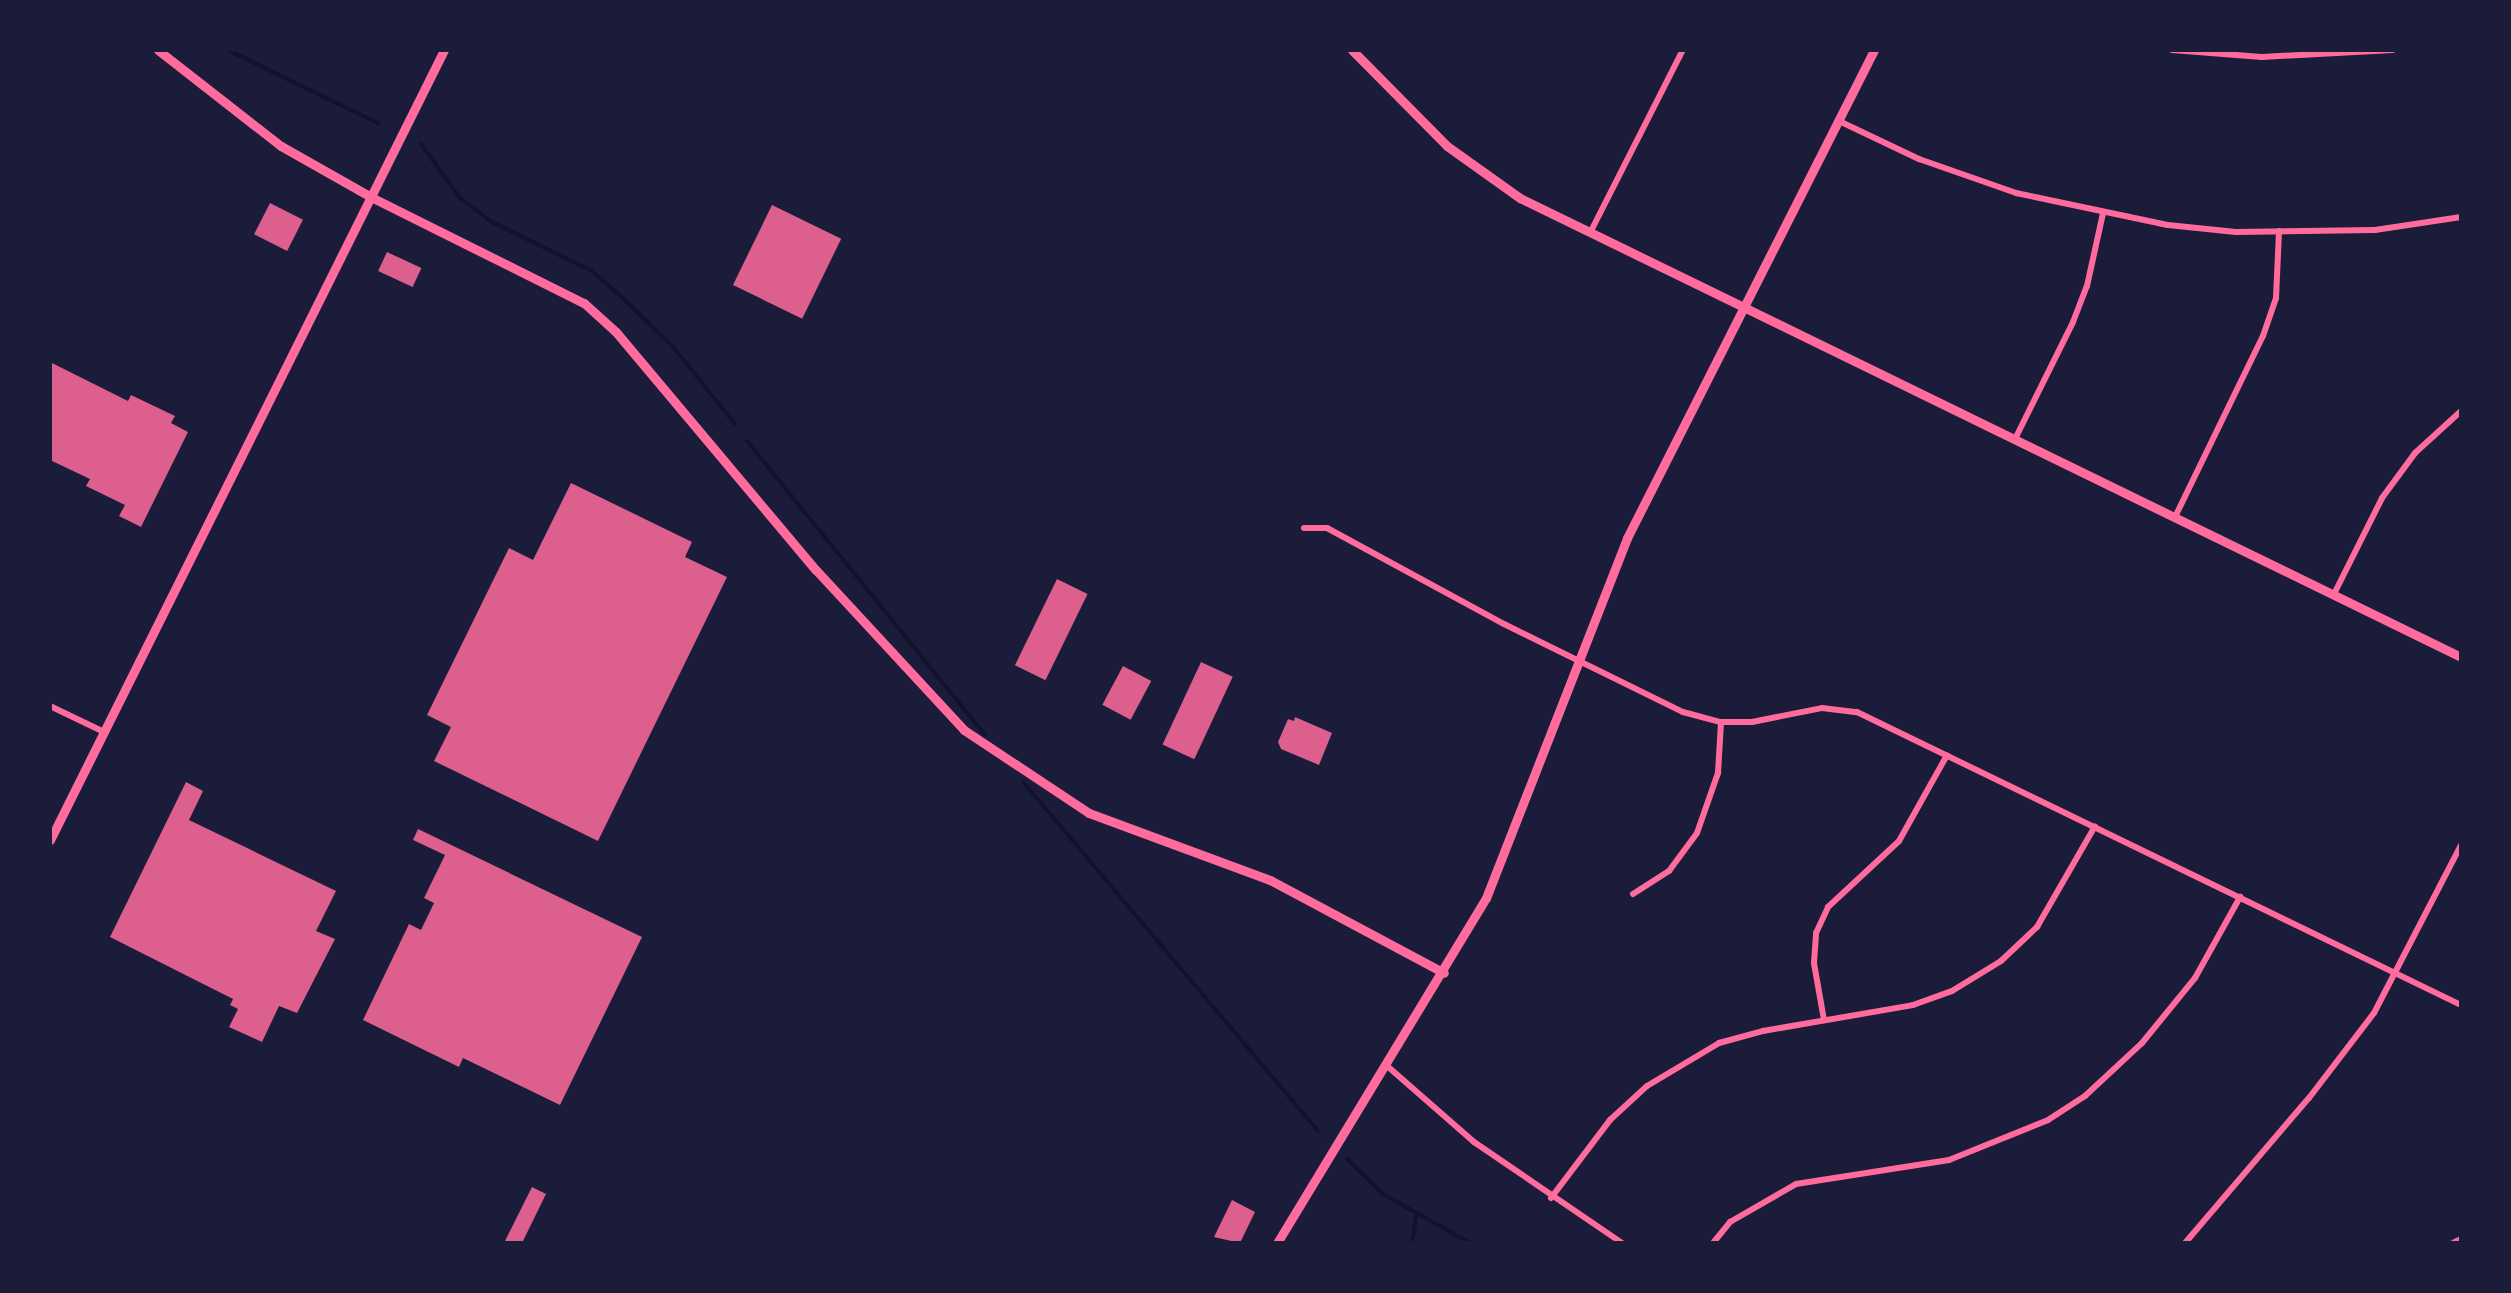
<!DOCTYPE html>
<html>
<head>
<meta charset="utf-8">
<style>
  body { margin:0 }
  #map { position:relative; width:2511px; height:1293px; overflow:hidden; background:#1b1b3a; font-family:"Work Sans",sans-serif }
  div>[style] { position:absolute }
  .stream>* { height:4px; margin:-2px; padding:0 2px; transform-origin:2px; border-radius:2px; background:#12122b }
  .building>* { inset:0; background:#dd5f8e; transform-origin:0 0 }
  .minor>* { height:6px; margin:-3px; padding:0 3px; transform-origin:3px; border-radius:3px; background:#ff6b9d }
  .tertiary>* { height:9px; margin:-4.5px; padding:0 4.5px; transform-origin:4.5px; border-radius:4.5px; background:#ff6b9d }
  .secondary>* { height:9px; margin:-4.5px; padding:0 4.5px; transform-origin:4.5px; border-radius:4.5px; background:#ff6b9d }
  span { translate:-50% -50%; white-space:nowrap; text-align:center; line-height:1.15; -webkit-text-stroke:9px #1b1b3a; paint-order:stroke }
  .frame { position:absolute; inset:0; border:52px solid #1b1b3a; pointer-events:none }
</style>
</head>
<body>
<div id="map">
  <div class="stream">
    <i style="left:228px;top:50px;width:167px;rotate:26deg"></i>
    <i style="left:421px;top:144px;width:67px;rotate:54.2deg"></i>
    <i style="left:460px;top:198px;width:40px;rotate:37deg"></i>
    <i style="left:492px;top:222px;width:111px;rotate:26.1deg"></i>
    <i style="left:592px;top:271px;width:44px;rotate:41.3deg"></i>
    <i style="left:625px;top:300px;width:67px;rotate:44.4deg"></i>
    <i style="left:673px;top:347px;width:99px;rotate:51.2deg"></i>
    <i style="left:747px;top:441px;width:378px;rotate:51deg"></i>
    <i style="left:1024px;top:783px;width:456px;rotate:49.8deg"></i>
    <i style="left:1347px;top:1159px;width:50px;rotate:44.2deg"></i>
    <i style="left:1383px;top:1194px;width:100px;rotate:29.4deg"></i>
    <i style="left:1412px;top:1243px;width:30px;rotate:-81deg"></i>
  </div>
  <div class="building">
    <i style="left:270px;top:203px;width:37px;height:35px;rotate:27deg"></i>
    <i style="left:772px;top:205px;width:77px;height:89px;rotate:26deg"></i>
    <i style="left:387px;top:252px;width:38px;height:21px;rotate:25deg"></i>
    <i style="clip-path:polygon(50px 362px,128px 401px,131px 395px,175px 416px,171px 423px,188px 432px,141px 527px,119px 516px,125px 505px,86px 486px,90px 479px,50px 460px)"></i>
    <i style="clip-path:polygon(571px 483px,692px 542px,685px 557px,727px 577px,598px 841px,434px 761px,451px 727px,427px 715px,509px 548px,533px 560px)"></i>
    <i style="left:1057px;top:579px;width:34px;height:96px;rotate:26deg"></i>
    <i style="left:1201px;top:662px;width:35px;height:91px;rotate:25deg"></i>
    <i style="left:1123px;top:666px;width:32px;height:44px;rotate:28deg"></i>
    <i style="clip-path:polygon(1295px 717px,1332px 733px,1319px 765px,1281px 749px,1278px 742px,1288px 719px,1294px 721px)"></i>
    <i style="clip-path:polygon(186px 782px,203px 791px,189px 820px,336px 891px,316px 931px,335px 939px,297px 1013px,279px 1006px,262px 1042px,229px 1027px,238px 1009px,230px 1005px,233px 999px,110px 937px)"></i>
    <i style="clip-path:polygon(418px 829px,642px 937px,560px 1105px,463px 1058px,459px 1067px,363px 1020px,409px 924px,421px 930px,434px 903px,424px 898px,445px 855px,413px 840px)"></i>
    <i style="clip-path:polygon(532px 1187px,546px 1194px,522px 1243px,504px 1243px)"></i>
    <i style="clip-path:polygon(1232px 1200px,1255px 1212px,1240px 1243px,1214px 1237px)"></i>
  </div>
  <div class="minor">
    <i style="left:2172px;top:50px;width:90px;rotate:4.4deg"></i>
    <i style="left:2262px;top:57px;width:131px;rotate:-3.1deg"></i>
    <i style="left:1839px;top:121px;width:89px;rotate:25.4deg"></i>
    <i style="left:1919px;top:159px;width:103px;rotate:19.3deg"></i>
    <i style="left:2016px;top:193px;width:155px;rotate:11.9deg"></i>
    <i style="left:2168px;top:225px;width:68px;rotate:5.9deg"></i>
    <i style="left:2236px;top:232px;width:139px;rotate:-0.8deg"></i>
    <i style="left:2375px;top:230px;width:87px;rotate:-8.6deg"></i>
    <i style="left:1590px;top:233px;width:205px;rotate:-63.1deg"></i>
    <i style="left:2016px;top:437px;width:128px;rotate:-63.6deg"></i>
    <i style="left:2073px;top:322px;width:39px;rotate:-69deg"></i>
    <i style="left:2087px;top:286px;width:75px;rotate:-77.6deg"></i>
    <i style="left:2176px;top:515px;width:199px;rotate:-64.1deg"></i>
    <i style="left:2263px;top:336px;width:40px;rotate:-71.1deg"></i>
    <i style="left:2276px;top:298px;width:67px;rotate:-87.4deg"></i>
    <i style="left:1304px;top:528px;width:23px"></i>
    <i style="left:1327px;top:528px;width:201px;rotate:28.5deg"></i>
    <i style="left:1504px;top:624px;width:199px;rotate:26.2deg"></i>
    <i style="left:1683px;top:712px;width:39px;rotate:15deg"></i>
    <i style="left:1721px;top:722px;width:31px"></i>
    <i style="left:1752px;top:722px;width:71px;rotate:-11.3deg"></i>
    <i style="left:1822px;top:708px;width:35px;rotate:7deg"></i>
    <i style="left:1857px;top:712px;width:671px;rotate:25.88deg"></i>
    <i style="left:2335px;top:592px;width:105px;rotate:-63.4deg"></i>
    <i style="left:2382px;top:498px;width:56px;rotate:-53.7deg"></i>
    <i style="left:2415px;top:453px;width:62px;rotate:-42.4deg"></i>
    <i style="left:50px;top:706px;width:60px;rotate:25.7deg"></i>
    <i style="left:1633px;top:894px;width:43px;rotate:-32.6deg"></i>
    <i style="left:1669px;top:871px;width:47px;rotate:-53.6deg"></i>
    <i style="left:1697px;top:833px;width:64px;rotate:-70.7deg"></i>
    <i style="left:1718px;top:773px;width:51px;rotate:-86.6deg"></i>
    <i style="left:1824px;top:1020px;width:58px;rotate:-100deg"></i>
    <i style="left:1814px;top:963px;width:30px;rotate:-86deg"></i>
    <i style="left:1816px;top:933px;width:29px;rotate:-65deg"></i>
    <i style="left:1828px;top:907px;width:97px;rotate:-42.9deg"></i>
    <i style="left:1899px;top:841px;width:98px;rotate:-60.8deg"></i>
    <i style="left:1386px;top:1065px;width:117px;rotate:41.2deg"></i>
    <i style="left:1474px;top:1142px;width:179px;rotate:34.3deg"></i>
    <i style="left:1551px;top:1198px;width:98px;rotate:-52.9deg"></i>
    <i style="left:1610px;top:1120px;width:50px;rotate:-42.6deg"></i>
    <i style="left:1647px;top:1086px;width:84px;rotate:-30.8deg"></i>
    <i style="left:1719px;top:1043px;width:46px;rotate:-15.3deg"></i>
    <i style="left:1763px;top:1031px;width:152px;rotate:-9.8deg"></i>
    <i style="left:1913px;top:1005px;width:41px;rotate:-19.7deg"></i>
    <i style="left:1952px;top:991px;width:57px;rotate:-31.5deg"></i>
    <i style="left:2001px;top:961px;width:50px;rotate:-43.4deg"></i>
    <i style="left:2037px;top:927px;width:116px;rotate:-60.1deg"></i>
    <i style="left:1713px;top:1243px;width:27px;rotate:-51deg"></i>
    <i style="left:1730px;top:1222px;width:76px;rotate:-29.9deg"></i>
    <i style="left:1796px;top:1184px;width:155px;rotate:-8.9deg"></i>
    <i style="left:1949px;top:1160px;width:107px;rotate:-22deg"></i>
    <i style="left:2048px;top:1120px;width:44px;rotate:-33deg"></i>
    <i style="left:2085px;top:1096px;width:78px;rotate:-42.9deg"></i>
    <i style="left:2142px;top:1043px;width:84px;rotate:-50.8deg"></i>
    <i style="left:2195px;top:978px;width:93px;rotate:-60.9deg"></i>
    <i style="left:2185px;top:1243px;width:191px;rotate:-49.5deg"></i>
    <i style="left:2309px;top:1098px;width:107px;rotate:-52.6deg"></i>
    <i style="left:2374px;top:1013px;width:189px;rotate:-62.6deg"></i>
    <i style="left:2453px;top:1243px;width:9px;rotate:-27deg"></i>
  </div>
  <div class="tertiary">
    <i style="left:158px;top:50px;width:156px;rotate:38deg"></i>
    <i style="left:281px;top:146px;width:103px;rotate:29.5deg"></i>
    <i style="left:371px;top:197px;width:238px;rotate:26.5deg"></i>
    <i style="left:584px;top:303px;width:43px;rotate:42.2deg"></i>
    <i style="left:616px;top:332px;width:311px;rotate:50deg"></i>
    <i style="left:816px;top:570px;width:218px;rotate:47.2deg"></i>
    <i style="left:964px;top:730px;width:150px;rotate:33.6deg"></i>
    <i style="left:1089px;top:813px;width:193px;rotate:20.3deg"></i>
    <i style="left:1270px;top:880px;width:197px;rotate:28.1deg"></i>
    <i style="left:50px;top:840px;width:883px;rotate:-63.49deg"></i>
    <i style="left:1277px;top:1243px;width:403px;rotate:-58.8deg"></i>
    <i style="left:1486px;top:898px;width:387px;rotate:-68.6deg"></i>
    <i style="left:1627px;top:538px;width:547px;rotate:-63.15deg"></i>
  </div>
  <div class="secondary">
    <i style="left:1352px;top:50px;width:135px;rotate:45.3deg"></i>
    <i style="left:1447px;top:146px;width:90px;rotate:35.5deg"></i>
    <i style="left:1520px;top:198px;width:1047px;rotate:26deg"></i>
  </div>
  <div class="frame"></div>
</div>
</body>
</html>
